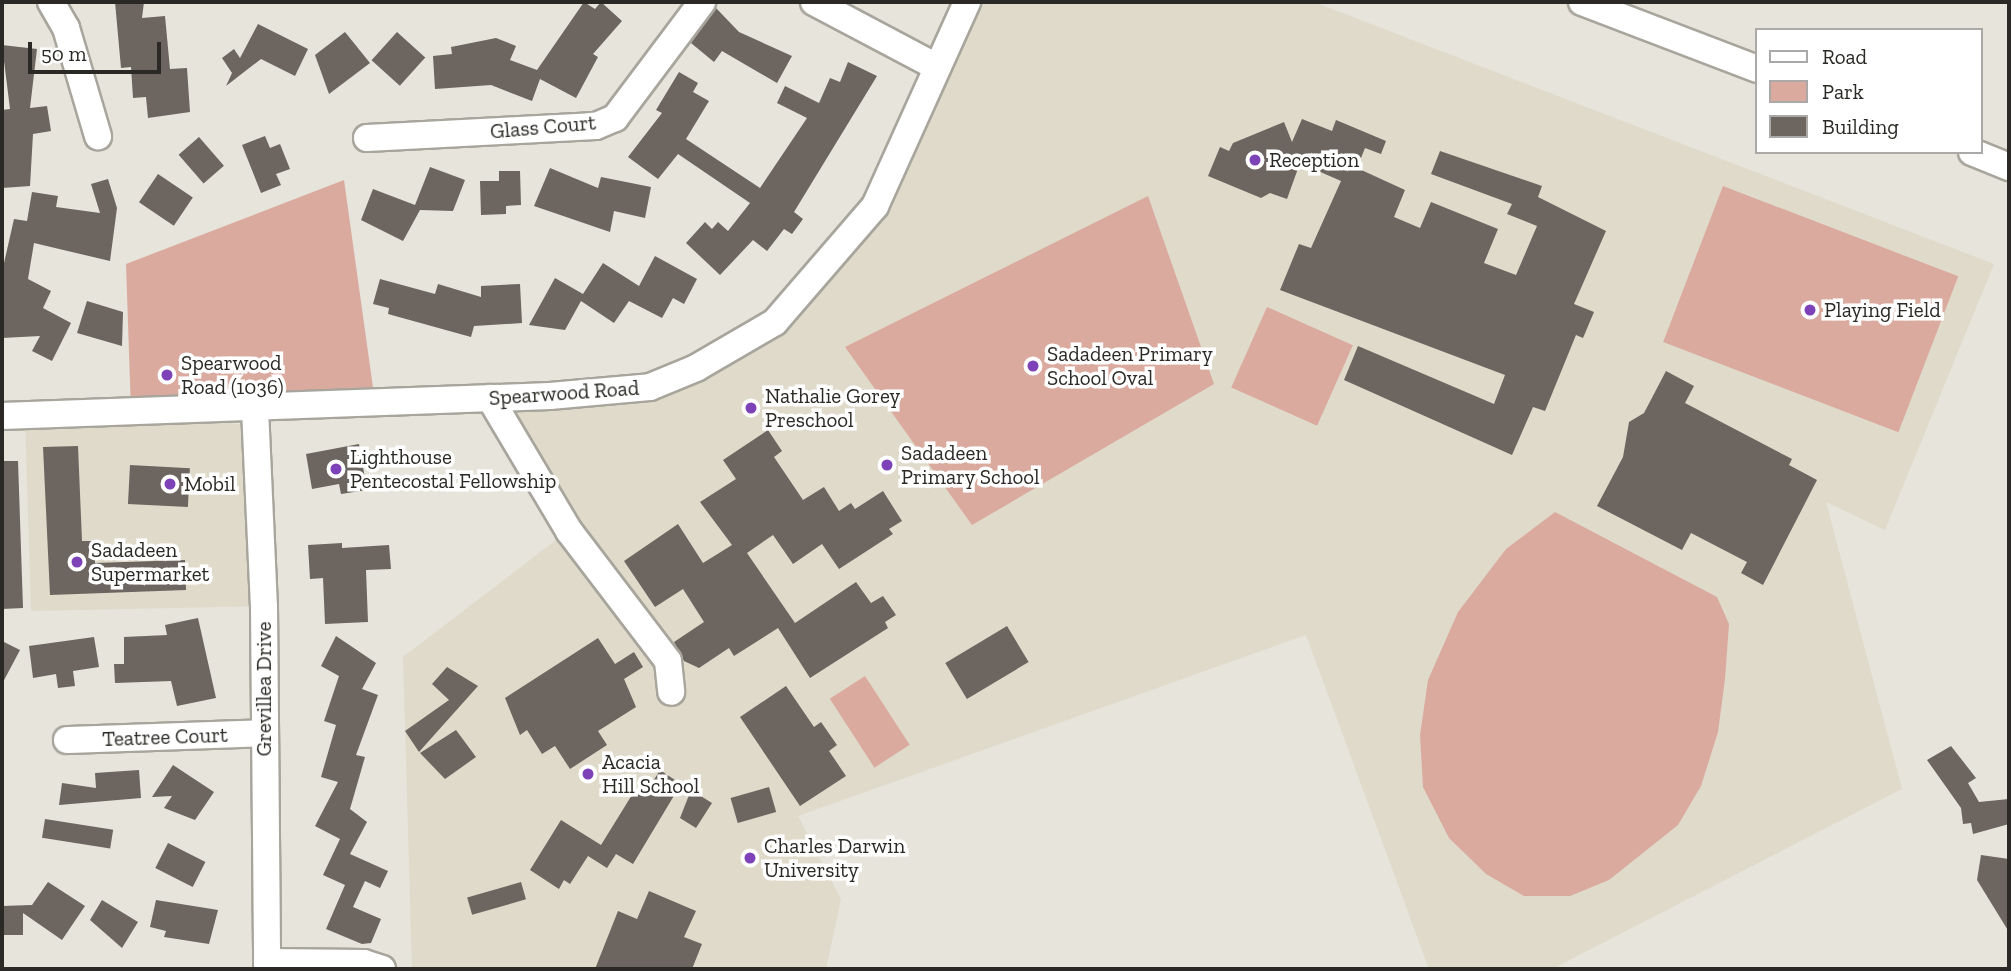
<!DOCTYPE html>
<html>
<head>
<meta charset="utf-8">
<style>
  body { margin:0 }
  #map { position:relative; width:2011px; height:971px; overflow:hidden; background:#e6e4db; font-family:"Zilla Slab",serif }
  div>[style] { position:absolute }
  .built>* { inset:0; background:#dfdaca }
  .green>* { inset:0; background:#dbaa9f; transform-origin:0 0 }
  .building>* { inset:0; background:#6c6560; transform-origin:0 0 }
  .roads { filter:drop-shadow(2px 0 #a7a59c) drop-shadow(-2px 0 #a7a59c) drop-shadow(0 2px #a7a59c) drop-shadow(0 -2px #a7a59c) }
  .minor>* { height:26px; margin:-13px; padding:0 13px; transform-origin:13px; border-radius:13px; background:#fff }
  .dots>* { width:19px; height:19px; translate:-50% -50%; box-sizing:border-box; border:4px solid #fff; border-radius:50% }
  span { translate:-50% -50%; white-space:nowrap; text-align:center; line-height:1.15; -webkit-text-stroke:7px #fff; paint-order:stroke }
  .street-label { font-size:21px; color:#2a2925 }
  .poi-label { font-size:21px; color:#2a2925 }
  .left { translate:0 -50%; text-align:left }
  .frame { position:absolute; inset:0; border:4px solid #2a2925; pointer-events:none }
  .legend { position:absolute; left:1755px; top:28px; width:228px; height:126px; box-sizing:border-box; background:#fff; border:2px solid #aaa9a8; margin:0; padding:9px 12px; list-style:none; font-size:21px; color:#2a2925 }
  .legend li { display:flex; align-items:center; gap:14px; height:35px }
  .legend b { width:35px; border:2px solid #aaa9a8 }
  .scale { position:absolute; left:28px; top:42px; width:133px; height:32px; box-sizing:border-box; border:4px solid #2a2925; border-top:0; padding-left:9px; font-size:21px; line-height:24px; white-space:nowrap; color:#2a2925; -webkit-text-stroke:5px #fff; paint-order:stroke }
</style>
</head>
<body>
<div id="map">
  <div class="built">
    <i style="clip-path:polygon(967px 2px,1314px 2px,1994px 264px,1885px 530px,1826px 502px,1902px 789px,1552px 969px,1429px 969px,1306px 635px,798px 816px,841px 899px,826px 969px,412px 969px,403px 657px,568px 531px,490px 398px,650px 387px,736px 347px,844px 247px)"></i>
    <i style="clip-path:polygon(131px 412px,245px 425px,264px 606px,31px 611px,25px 416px)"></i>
  </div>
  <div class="green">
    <i style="clip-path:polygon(344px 180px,375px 402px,131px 412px,126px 264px)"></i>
    <i style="left:1723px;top:186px;width:252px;height:167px;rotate:21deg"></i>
    <i style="clip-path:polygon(1148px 196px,1214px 384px,972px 525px,845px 347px)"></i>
    <i style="left:1267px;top:307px;width:94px;height:88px;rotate:24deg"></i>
    <i style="clip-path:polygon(1555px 512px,1717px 597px,1729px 624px,1725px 679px,1718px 732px,1701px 786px,1678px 825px,1609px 880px,1570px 896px,1524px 896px,1486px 874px,1449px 838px,1423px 787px,1420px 735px,1428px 680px,1458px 612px,1506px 549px)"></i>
    <i style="left:865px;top:676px;width:82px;height:42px;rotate:57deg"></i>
  </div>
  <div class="building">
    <i style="clip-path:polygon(115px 2px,144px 2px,142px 18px,165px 16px,170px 69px,187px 68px,190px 112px,148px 118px,146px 97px,133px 98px,131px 67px,121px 68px)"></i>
    <i style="clip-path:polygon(584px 2px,595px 9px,601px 2px,622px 21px,593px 54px,598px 57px,576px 98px,540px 79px,532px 101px,491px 85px,435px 89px,433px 56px,452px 54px,451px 47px,496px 38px,516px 46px,510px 60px,537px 70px)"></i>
    <i style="clip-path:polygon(716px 8px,739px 32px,792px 56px,777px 83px,722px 51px,714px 62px,691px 43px)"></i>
    <i style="clip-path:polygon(258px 24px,308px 49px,295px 76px,261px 59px,226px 86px,232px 73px,222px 58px,234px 49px,240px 58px)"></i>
    <i style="clip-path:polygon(345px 32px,370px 63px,329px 94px,315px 55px)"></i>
    <i style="left:397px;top:32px;width:38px;height:38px;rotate:42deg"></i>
    <i style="clip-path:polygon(2px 45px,37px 49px,30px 108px,47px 106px,51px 131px,33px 134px,30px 186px,2px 188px,2px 110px,10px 109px)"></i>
    <i style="clip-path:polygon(848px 62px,877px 76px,794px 212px,803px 219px,792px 234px,784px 229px,767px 251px,753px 240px,720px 275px,686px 243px,705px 222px,712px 229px,718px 222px,728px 231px,750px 203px,678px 154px,658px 179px,628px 157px,662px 113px,656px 110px,679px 72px,698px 83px,693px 92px,709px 101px,686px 139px,760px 188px,807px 118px,777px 103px,785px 86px,819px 103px,830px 78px,840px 82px)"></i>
    <i style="clip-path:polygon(1302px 119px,1332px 131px,1336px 120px,1386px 141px,1381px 154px,1365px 148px,1357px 168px,1405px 190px,1394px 217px,1420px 228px,1431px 202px,1498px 229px,1484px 263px,1516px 275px,1537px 226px,1507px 214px,1512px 204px,1431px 174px,1440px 151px,1542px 186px,1538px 197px,1606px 231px,1574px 304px,1594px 312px,1583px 338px,1576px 335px,1545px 411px,1533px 407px,1512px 455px,1344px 380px,1358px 346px,1494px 404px,1505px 375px,1280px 290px,1299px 244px,1311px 248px,1341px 181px,1300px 163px,1287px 199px,1270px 193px,1261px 198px,1208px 176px,1220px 147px,1229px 151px,1233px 143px,1284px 122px,1292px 142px)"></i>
    <i style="clip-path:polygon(265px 136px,270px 148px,280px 144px,290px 169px,276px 174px,281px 185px,261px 193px,242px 145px)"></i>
    <i style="left:199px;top:137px;width:38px;height:27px;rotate:49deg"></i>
    <i style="clip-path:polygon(430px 167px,465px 180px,453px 211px,420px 210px,403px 241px,361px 220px,373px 189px,415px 205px)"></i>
    <i style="clip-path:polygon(550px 168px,598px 188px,601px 177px,651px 187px,645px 218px,614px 211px,610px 232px,534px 206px)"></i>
    <i style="clip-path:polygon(499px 171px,520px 171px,521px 205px,506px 206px,506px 214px,481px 215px,480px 181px,499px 181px)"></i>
    <i style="left:158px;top:174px;width:42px;height:34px;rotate:34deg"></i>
    <i style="clip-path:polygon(108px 179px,117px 208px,110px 261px,34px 243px,28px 279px,51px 291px,43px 308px,71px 323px,52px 361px,32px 351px,40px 336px,2px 338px,2px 272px,14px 219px,27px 221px,32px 192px,58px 196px,56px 207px,100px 213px,91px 184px)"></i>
    <i style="clip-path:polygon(655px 256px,697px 279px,684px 304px,673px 298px,662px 318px,629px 301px,614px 323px,581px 301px,565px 330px,529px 325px,555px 278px,583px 294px,603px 263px,639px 286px)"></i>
    <i style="clip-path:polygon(380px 279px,435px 294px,438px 284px,481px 297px,481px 286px,520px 284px,522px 323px,474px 326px,471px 337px,388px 314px,389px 308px,373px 304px)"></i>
    <i style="clip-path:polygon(87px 301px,123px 312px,122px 346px,77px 333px)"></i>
    <i style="clip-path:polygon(1666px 371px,1694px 386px,1685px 403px,1792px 459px,1789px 465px,1817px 480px,1763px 585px,1741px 573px,1747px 562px,1691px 533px,1682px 550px,1597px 506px,1623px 457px,1629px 422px,1644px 413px)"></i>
    <i style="clip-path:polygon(768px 430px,782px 451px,774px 457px,803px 500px,824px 487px,839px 511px,851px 503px,855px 509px,883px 491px,902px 521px,889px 529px,893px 534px,839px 569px,822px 544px,793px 564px,773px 535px,747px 553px,795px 623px,856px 582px,871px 603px,883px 596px,896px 615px,885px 622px,888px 628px,810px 678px,778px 628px,734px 656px,729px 648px,699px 668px,684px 661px,674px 642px,704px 622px,683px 589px,655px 607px,624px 561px,678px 524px,703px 563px,732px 545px,700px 502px,736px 479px,723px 460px)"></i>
    <i style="clip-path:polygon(359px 444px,367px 490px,341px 494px,339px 484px,312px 489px,306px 454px)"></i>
    <i style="clip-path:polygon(78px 446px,82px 541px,95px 541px,95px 563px,185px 560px,186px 590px,50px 595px,43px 447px)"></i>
    <i style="clip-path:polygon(2px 461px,18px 461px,23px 608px,2px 609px)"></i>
    <i style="left:130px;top:465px;width:60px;height:39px;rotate:3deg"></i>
    <i style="clip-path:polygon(342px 543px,342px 548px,389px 545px,391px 569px,366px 570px,368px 622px,325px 624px,323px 578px,310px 579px,308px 545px)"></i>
    <i style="clip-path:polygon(198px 618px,216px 698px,177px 706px,171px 681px,115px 683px,114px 664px,124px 664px,124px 637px,167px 635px,165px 625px)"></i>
    <i style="left:1007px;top:626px;width:42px;height:72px;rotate:59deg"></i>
    <i style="clip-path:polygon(336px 636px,376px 663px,362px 689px,378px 695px,356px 755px,365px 757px,350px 809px,367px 822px,350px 854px,388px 871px,380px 888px,365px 881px,353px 907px,381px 919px,371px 943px,362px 944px,326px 929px,345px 885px,323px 875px,340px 839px,315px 826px,338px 782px,321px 777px,336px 725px,324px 721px,339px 676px,321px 666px)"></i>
    <i style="clip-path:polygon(94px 637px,99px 667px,73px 671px,75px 686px,58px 688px,56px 674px,33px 678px,29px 646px)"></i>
    <i style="clip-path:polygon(598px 638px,615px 664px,634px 652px,643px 667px,624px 679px,636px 707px,598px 731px,607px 745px,570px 769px,555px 746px,542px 754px,527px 730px,520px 735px,505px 698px)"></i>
    <i style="clip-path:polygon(2px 641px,20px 650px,2px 684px)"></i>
    <i style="clip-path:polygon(447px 667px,478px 686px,419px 752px,405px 731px,449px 700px,432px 684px)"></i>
    <i style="clip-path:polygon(786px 686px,814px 727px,821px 722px,837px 745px,829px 751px,846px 776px,800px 806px,740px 717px)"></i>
    <i style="clip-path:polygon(456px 730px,476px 757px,445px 779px,420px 753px)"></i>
    <i style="clip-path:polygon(1951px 746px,1976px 778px,1968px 783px,1979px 802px,2009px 799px,2009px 824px,1973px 834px,1971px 823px,1963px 824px,1961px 808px,1927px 760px)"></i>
    <i style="clip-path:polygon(173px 765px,214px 792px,195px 820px,164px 808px,172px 796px,152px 797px)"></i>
    <i style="clip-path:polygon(139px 770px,141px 798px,59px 805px,62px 783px,96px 788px,95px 773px)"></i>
    <i style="clip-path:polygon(660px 770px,681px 784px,633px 864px,616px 854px,607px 868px,588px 856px,570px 884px,564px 880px,559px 889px,530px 870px,561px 820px,601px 845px,635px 790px,644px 796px)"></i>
    <i style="left:769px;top:787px;width:26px;height:40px;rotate:74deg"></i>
    <i style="clip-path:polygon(691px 790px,712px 803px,696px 828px,680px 818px)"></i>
    <i style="left:45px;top:819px;width:69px;height:19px;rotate:9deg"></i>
    <i style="left:168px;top:843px;width:42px;height:28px;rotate:27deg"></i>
    <i style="clip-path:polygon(1981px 855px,2009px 859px,2009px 932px,1977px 880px)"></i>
    <i style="clip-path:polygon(48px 882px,85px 906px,62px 940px,23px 913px,23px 935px,2px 935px,2px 906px,32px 905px)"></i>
    <i style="left:521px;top:882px;width:18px;height:56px;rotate:74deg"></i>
    <i style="clip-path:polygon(649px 891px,696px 911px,684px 937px,702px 944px,692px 969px,595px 969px,618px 911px,637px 919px)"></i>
    <i style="clip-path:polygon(102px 900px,138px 922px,122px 948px,90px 920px)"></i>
    <i style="clip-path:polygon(156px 900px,218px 910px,209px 944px,164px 937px,166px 931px,150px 927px)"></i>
  </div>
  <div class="roads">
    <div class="minor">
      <i style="left:51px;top:2px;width:30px;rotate:60deg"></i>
      <i style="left:66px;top:28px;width:113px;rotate:73.5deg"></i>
      <i style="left:814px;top:2px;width:139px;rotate:27.9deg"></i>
      <i style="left:1582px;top:2px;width:187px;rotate:20.9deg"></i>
      <i style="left:367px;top:138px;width:229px;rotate:-3deg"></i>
      <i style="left:596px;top:126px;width:21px;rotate:-23deg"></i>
      <i style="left:615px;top:118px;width:145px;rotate:-53.1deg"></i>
      <i style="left:1972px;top:152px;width:40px;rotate:22deg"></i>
      <i style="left:490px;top:398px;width:155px;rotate:59.3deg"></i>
      <i style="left:569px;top:531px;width:163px;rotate:52.7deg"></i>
      <i style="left:668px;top:661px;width:31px;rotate:84deg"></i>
      <i style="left:255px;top:409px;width:197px;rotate:87.4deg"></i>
      <i style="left:264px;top:606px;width:363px;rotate:89.5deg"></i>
      <i style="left:2px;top:416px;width:548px;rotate:-2.09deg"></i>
      <i style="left:550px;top:396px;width:100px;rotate:-5.1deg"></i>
      <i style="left:650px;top:387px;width:50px;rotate:-22.4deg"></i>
      <i style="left:696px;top:368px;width:91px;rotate:-30.2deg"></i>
      <i style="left:775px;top:322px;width:153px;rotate:-49.2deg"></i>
      <i style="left:875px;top:206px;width:224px;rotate:-65.7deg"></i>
      <i style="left:67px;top:740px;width:197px;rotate:-2deg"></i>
      <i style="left:267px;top:962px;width:97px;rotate:0.6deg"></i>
      <i style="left:364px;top:963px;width:19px;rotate:18deg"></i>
    </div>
  </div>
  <div class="dots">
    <i style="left:1255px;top:160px;background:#7d42b8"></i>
    <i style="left:1810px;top:310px;background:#7d42b8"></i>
    <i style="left:1033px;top:366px;background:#7d42b8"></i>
    <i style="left:167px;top:375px;background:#7d42b8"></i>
    <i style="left:751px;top:408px;background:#7d42b8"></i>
    <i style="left:887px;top:465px;background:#7d42b8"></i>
    <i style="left:336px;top:469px;background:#7d42b8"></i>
    <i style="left:170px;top:484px;background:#7d42b8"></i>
    <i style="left:77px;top:562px;background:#7d42b8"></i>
    <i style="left:588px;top:774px;background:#7d42b8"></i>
    <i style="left:750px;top:858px;background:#7d42b8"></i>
  </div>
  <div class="street-label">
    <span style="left:543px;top:127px;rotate:-5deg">Glass Court</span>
    <span style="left:564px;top:393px;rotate:-4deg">Spearwood Road</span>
    <span style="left:264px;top:689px;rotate:-90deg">Grevillea Drive</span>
    <span style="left:165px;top:737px;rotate:-2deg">Teatree Court</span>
  </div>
  <div class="poi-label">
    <span class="left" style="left:1269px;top:160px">Reception</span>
    <span class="left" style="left:1824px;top:310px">Playing Field</span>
    <span class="left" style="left:1047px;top:366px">Sadadeen Primary<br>School Oval</span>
    <span class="left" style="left:181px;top:375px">Spearwood<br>Road (1036)</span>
    <span class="left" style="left:765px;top:408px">Nathalie Gorey<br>Preschool</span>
    <span class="left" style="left:901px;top:465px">Sadadeen<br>Primary School</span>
    <span class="left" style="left:350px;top:469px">Lighthouse<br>Pentecostal Fellowship</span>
    <span class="left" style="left:184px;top:484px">Mobil</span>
    <span class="left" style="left:91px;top:562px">Sadadeen<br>Supermarket</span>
    <span class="left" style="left:602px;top:774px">Acacia<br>Hill School</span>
    <span class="left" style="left:764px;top:858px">Charles Darwin<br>University</span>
  </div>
  <div class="frame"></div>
  <ul class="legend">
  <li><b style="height:9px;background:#fff"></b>Road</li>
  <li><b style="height:19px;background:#dbaa9f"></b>Park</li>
  <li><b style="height:19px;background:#6c6560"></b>Building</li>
  </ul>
  <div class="scale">50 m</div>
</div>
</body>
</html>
